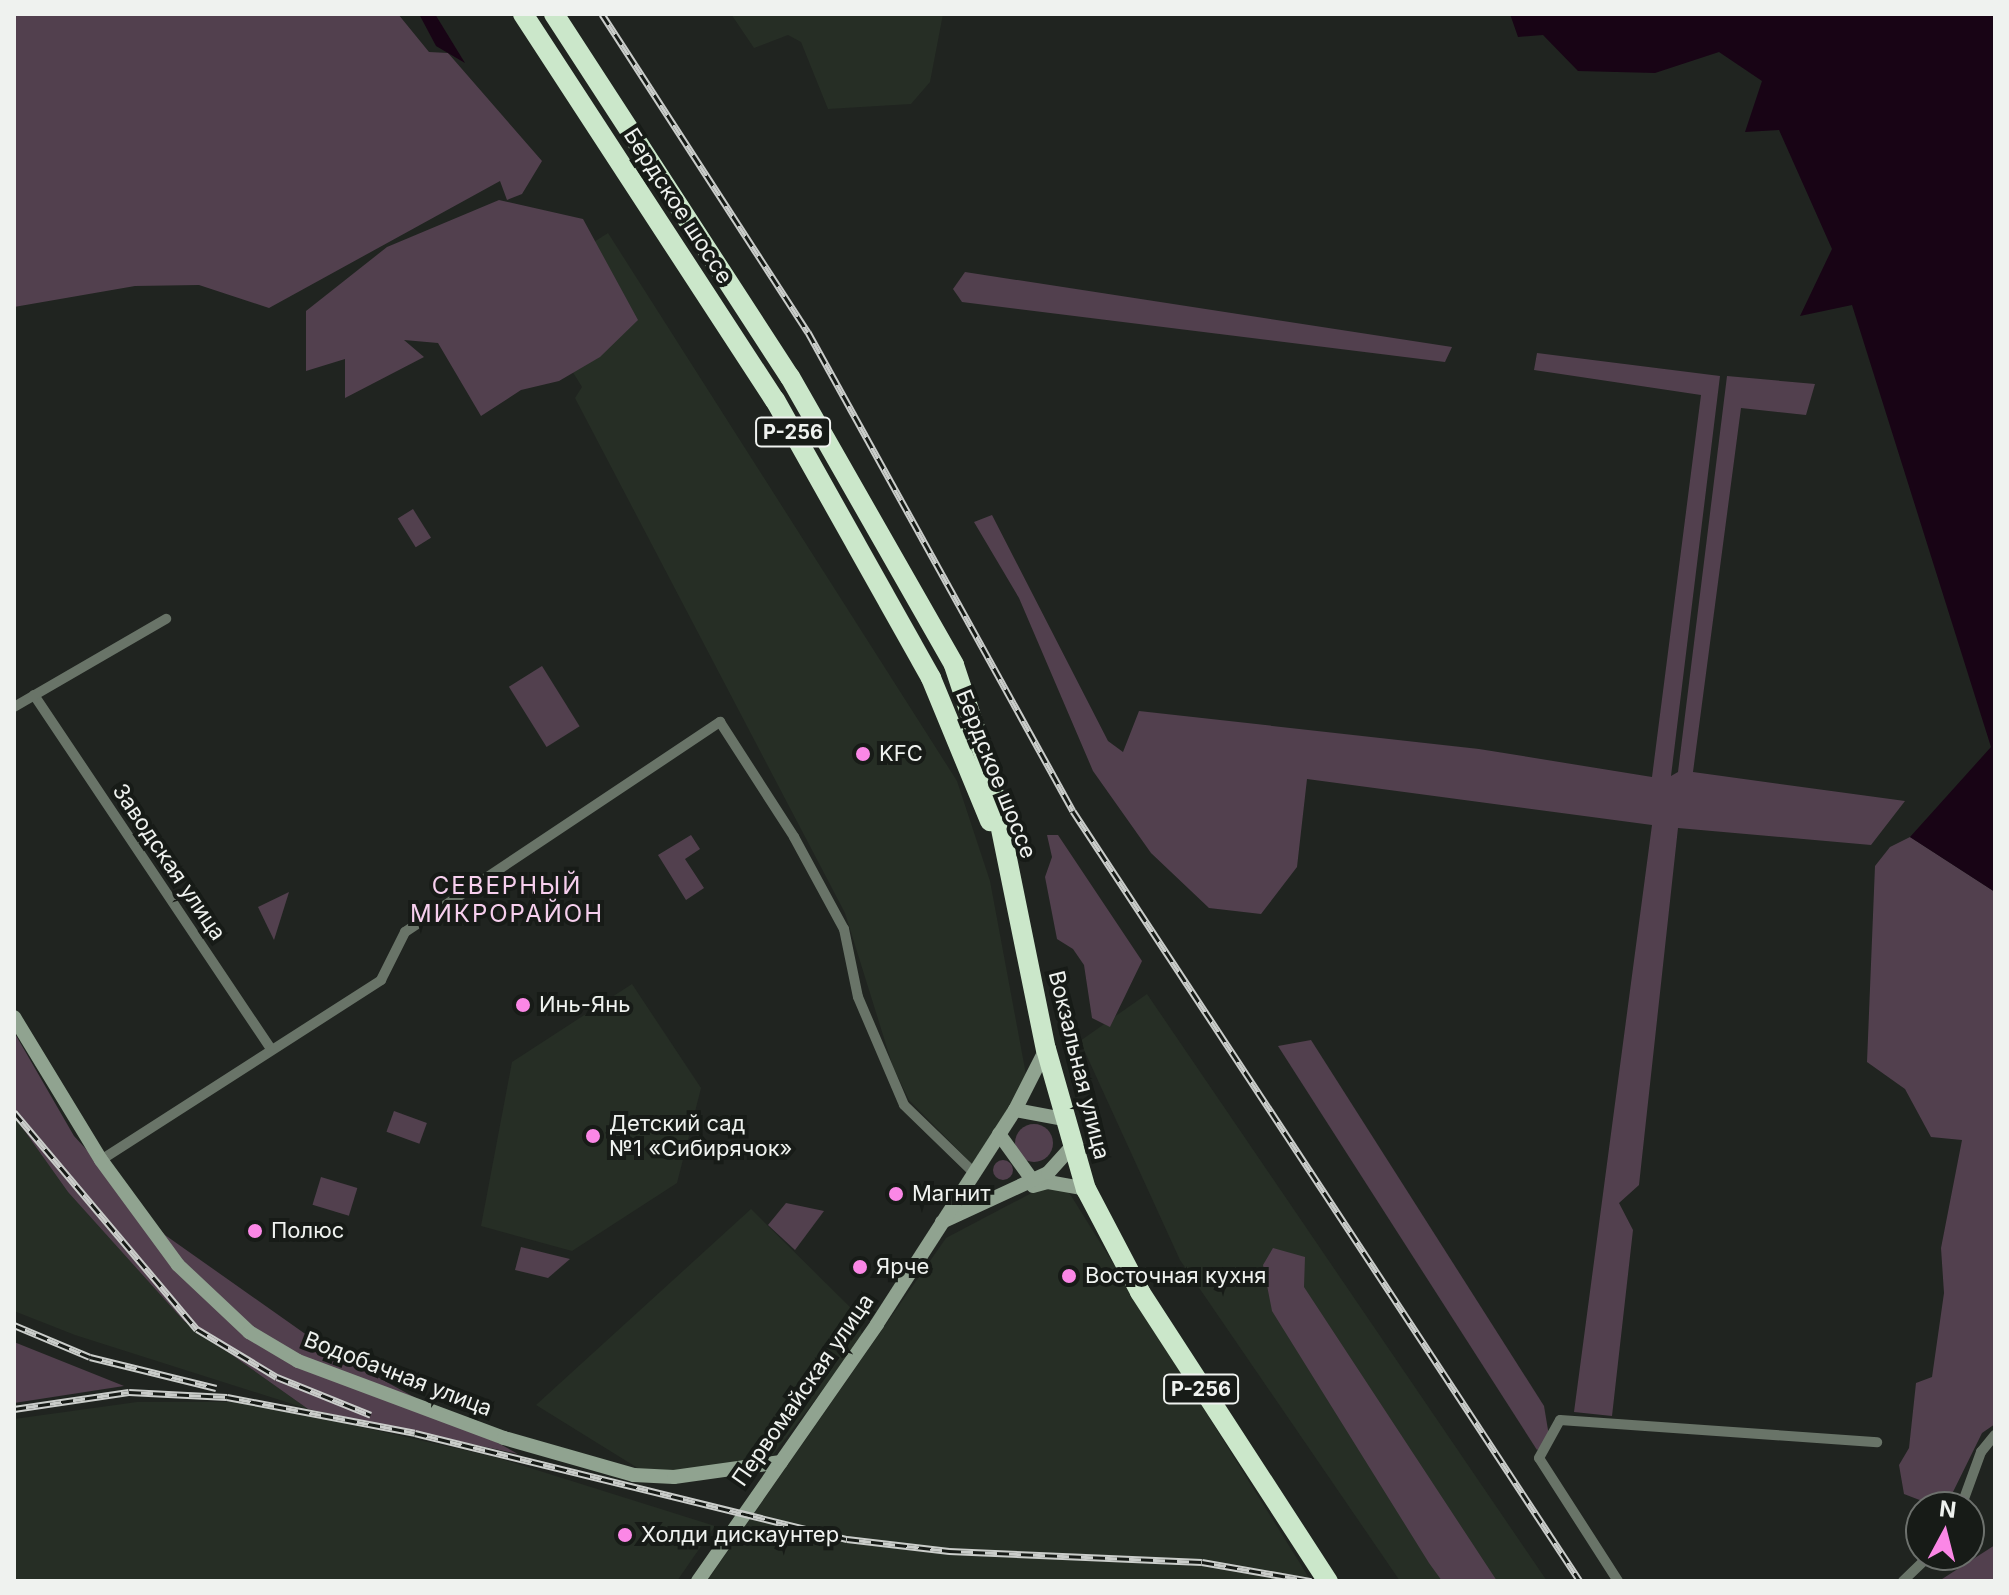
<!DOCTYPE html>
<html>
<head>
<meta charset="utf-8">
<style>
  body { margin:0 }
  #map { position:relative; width:2009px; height:1595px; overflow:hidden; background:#202420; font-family:Inter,sans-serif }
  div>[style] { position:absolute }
  .built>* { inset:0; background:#262e25 }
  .green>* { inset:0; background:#52404e; transform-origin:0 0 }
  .round { border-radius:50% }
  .water>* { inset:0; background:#180415 }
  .street>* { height:10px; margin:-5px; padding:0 5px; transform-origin:5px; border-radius:5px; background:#697468 }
  .secondary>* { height:14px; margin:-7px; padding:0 7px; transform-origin:7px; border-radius:7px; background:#90a390 }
  .highway>* { height:20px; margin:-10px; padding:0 10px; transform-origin:10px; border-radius:10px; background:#cbe7ca }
  .rail>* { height:7px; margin-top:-3.5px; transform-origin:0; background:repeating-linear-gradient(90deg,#171b17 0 12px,#cacdca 0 24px); box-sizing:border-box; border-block:2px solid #cacdca }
  .dots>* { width:22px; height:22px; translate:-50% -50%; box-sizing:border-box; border:4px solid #171b17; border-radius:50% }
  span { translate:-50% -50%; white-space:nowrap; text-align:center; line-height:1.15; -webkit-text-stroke:8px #171b17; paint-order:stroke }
  .shield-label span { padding:2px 6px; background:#171b17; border:2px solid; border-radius:6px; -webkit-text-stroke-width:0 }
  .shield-label { font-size:20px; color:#eff2ef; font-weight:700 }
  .street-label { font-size:22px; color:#eff2ef }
  .poi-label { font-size:22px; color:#eff2ef }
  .left { translate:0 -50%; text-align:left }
  .neighbourhood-label { font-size:24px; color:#f7cfee; letter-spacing:2px }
  .frame { position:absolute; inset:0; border:16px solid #eff2ef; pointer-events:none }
  .north { position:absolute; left:1905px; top:1491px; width:80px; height:80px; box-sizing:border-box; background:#171b17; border:2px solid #6d716d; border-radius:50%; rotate:7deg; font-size:22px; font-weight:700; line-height:32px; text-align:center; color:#eff2ef }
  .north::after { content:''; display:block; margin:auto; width:28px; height:36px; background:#fb87e6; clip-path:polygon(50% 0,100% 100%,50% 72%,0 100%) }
</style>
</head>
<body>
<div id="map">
  <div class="built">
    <i style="clip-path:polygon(731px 14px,943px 14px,930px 82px,911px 104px,828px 109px,801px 42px,788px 35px,754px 48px)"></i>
    <i style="clip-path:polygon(608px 233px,957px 781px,990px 881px,1027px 1080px,972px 1164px,909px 1100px,893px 1067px,845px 913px,575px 398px,582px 387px,521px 288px)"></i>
    <i style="clip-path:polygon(632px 984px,701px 1088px,677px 1183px,572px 1251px,481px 1226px,512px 1062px)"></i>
    <i style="clip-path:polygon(1147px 994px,1547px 1581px,1400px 1581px,1180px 1260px,1080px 1041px)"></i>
    <i style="clip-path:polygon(14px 1116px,68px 1192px,184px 1321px,308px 1409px,75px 1335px,14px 1311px)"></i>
    <i style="clip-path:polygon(1060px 1178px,1311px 1581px,707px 1581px,946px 1238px)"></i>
    <i style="clip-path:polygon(751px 1209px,855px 1312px,863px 1337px,773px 1455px,657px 1480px,536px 1405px)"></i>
    <i style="clip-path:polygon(137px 1402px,249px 1402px,495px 1457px,715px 1526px,677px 1581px,14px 1581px,14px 1419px)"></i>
  </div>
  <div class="green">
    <i style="clip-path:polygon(14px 14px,398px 14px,429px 52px,448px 53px,542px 161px,522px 194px,507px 200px,500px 181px,269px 308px,199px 285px,135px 286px,14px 307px)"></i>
    <i style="clip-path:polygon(499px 200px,583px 219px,638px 320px,600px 357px,559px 381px,521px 390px,481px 416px,438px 343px,404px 340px,424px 357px,345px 398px,345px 359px,306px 371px,306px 311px,387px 247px)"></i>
    <i style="clip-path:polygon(965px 272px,1452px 347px,1445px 362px,962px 302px,953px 289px)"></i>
    <i style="clip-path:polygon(1537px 353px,1720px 376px,1671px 776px,1678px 772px,1727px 376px,1815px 384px,1806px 415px,1741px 408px,1693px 772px,1905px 801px,1871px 845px,1678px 828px,1639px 1185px,1619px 1203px,1633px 1230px,1612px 1416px,1574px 1412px,1652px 825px,1307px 779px,1297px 867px,1261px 914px,1209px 908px,1151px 853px,1093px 771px,1019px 598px,974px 522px,992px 515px,1108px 741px,1123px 752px,1139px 711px,1479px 749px,1652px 777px,1701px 395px,1534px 370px)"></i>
    <i style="left:413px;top:509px;width:34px;height:18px;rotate:58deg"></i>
    <i style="left:542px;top:666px;width:71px;height:39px;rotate:58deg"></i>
    <i style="clip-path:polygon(691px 835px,700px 849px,685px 859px,704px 888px,686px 900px,658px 855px)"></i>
    <i style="clip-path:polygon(1047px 835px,1058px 835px,1142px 961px,1110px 1027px,1092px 1018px,1084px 965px,1073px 949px,1057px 939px,1045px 877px,1052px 857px)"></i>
    <i style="clip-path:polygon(1910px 837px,1995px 892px,1995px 1424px,1982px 1433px,1951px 1496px,1930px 1504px,1904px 1494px,1899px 1465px,1909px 1448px,1916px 1383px,1932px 1377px,1944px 1293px,1941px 1248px,1962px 1140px,1931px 1137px,1905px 1089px,1867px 1062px,1875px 866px,1890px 847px)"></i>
    <i style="clip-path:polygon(289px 892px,274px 940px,258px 907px)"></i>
    <i style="clip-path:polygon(14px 1032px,74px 1136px,165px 1235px,328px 1350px,518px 1454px,308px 1409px,184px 1321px,68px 1192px,14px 1116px)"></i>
    <i style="clip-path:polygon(1311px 1040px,1544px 1406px,1550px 1442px,1537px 1450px,1278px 1046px)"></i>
    <i style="left:394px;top:1111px;width:35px;height:22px;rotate:20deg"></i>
    <i class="round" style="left:1015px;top:1124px;width:38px;height:38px"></i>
    <i class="round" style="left:993px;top:1160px;width:20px;height:20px"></i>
    <i style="left:321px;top:1177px;width:38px;height:29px;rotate:17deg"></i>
    <i style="clip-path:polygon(786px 1203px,824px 1211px,795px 1250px,768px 1225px)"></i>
    <i style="clip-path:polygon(521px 1247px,570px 1259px,548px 1278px,515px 1270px)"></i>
    <i style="clip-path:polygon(1273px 1248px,1305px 1257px,1304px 1287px,1497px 1581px,1442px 1581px,1429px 1563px,1272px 1311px,1263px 1265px)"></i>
    <i style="clip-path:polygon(14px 1342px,124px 1386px,14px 1403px)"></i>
    <i style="clip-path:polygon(1995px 1545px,1995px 1581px,1939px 1581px)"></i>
  </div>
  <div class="water">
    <i style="clip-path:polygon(419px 14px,435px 14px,465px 63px,436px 46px)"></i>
    <i style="clip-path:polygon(1510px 14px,1995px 14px,1995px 892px,1910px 837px,1991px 747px,1852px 305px,1800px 316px,1832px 249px,1779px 130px,1745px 132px,1762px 81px,1719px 52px,1655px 73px,1578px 71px,1543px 35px,1518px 37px)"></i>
  </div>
  <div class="street">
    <i style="left:34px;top:695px;width:427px;rotate:56.2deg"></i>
    <i style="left:14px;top:707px;width:176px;rotate:-30.1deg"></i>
    <i style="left:101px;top:1160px;width:333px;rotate:-32.7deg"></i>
    <i style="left:381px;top:980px;width:54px;rotate:-63.4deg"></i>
    <i style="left:405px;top:932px;width:379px;rotate:-33.7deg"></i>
    <i style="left:720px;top:722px;width:137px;rotate:57.2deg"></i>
    <i style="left:794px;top:837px;width:105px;rotate:61.5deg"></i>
    <i style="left:844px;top:929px;width:69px;rotate:78.4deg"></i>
    <i style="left:858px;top:997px;width:117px;rotate:66.9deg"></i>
    <i style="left:904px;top:1105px;width:95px;rotate:44.1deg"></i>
    <i style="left:1961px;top:1507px;width:59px;rotate:-70deg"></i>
    <i style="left:1981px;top:1452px;width:22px;rotate:-51deg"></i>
    <i style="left:1618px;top:1581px;width:146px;rotate:-122.7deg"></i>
    <i style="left:1539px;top:1458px;width:43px;rotate:-61.1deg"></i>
    <i style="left:1560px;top:1420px;width:318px;rotate:4deg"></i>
    <i style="left:1903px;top:1581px;width:37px;rotate:-44deg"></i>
  </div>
  <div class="secondary">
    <i style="left:14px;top:1017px;width:167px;rotate:58.7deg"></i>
    <i style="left:101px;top:1160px;width:130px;rotate:53.7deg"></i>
    <i style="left:178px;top:1265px;width:98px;rotate:43.3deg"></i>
    <i style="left:249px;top:1332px;width:57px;rotate:30.6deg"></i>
    <i style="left:298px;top:1361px;width:220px;rotate:20.5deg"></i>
    <i style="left:504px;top:1438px;width:135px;rotate:15.9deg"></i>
    <i style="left:634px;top:1475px;width:40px;rotate:2.9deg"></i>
    <i style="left:674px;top:1477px;width:108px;rotate:-8deg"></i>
    <i style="left:1015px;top:1110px;width:50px;rotate:10.4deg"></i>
    <i style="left:999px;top:1134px;width:58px;rotate:54.1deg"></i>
    <i style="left:1033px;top:1186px;width:16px;rotate:-15deg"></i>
    <i style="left:1048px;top:1182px;width:39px;rotate:10deg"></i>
    <i style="left:942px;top:1222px;width:117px;rotate:-24.8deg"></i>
    <i style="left:1048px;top:1173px;width:36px;rotate:-48deg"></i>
    <i style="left:698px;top:1581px;width:313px;rotate:-55.1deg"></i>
    <i style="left:877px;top:1324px;width:255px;rotate:-57.2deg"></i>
    <i style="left:1015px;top:1110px;width:68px;rotate:-63.1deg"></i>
  </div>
  <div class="highway">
    <i style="left:523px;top:14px;width:461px;rotate:56.9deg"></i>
    <i style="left:775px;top:400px;width:319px;rotate:60.7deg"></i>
    <i style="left:931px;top:678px;width:155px;rotate:67.6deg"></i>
    <i style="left:554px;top:14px;width:433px;rotate:57deg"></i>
    <i style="left:790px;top:377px;width:331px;rotate:60.3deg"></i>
    <i style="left:954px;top:665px;width:111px;rotate:71.6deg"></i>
    <i style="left:989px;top:770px;width:285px;rotate:78.5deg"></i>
    <i style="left:1046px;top:1049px;width:146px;rotate:74.1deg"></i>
    <i style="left:1086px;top:1189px;width:116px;rotate:62.3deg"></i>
    <i style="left:1140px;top:1292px;width:345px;rotate:57deg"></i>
  </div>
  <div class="rail">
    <i style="left:602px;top:14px;width:379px;rotate:57.1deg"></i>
    <i style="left:808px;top:332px;width:547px;rotate:61.05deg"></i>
    <i style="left:1073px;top:811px;width:922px;rotate:56.64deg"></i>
    <i style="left:14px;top:1112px;width:284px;rotate:49.9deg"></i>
    <i style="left:197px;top:1329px;width:93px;rotate:31deg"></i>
    <i style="left:277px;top:1377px;width:101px;rotate:22deg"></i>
    <i style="left:14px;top:1325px;width:82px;rotate:22.8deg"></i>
    <i style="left:90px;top:1357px;width:130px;rotate:13.8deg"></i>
    <i style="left:14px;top:1409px;width:116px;rotate:-8.4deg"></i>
    <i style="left:129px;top:1392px;width:98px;rotate:2.9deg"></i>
    <i style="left:227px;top:1397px;width:191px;rotate:10.8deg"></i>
    <i style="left:415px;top:1433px;width:445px;rotate:13.8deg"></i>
    <i style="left:847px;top:1539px;width:103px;rotate:6.7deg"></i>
    <i style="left:949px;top:1551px;width:253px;rotate:2.5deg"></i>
    <i style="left:1202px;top:1562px;width:111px;rotate:9.9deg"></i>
  </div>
  <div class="dots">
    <i style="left:863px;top:754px;background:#fb87e6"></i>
    <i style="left:523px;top:1005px;background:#fb87e6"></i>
    <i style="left:593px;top:1136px;background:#fb87e6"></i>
    <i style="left:896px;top:1194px;background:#fb87e6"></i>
    <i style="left:255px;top:1231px;background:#fb87e6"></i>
    <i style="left:860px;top:1267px;background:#fb87e6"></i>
    <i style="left:1069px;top:1276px;background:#fb87e6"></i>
    <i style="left:625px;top:1535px;background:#fb87e6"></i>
  </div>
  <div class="shield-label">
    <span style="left:793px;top:432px">Р-256</span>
    <span style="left:1201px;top:1389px">Р-256</span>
  </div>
  <div class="street-label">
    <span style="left:678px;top:206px;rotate:57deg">Бердское шоссе</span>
    <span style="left:996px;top:774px;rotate:68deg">Бердское шоссе</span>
    <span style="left:169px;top:862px;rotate:56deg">Заводская улица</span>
    <span style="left:1079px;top:1065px;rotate:76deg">Вокзальная улица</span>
    <span style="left:398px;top:1374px;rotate:21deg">Водобачная улица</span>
    <span style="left:803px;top:1390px;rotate:-55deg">Первомайская улица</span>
  </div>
  <div class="poi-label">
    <span class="left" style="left:879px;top:754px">KFC</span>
    <span class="left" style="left:539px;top:1005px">Инь-Янь</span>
    <span class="left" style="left:609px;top:1136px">Детский сад<br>№1 «Сибирячок»</span>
    <span class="left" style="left:912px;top:1194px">Магнит</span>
    <span class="left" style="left:271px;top:1231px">Полюс</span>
    <span class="left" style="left:876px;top:1267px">Ярче</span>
    <span class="left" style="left:1085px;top:1276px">Восточная кухня</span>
    <span class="left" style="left:641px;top:1535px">Холди дискаунтер</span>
  </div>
  <div class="neighbourhood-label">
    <span style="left:507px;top:900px">СЕВЕРНЫЙ<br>МИКРОРАЙОН</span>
  </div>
  <div class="frame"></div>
  <div class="north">N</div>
</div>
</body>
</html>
